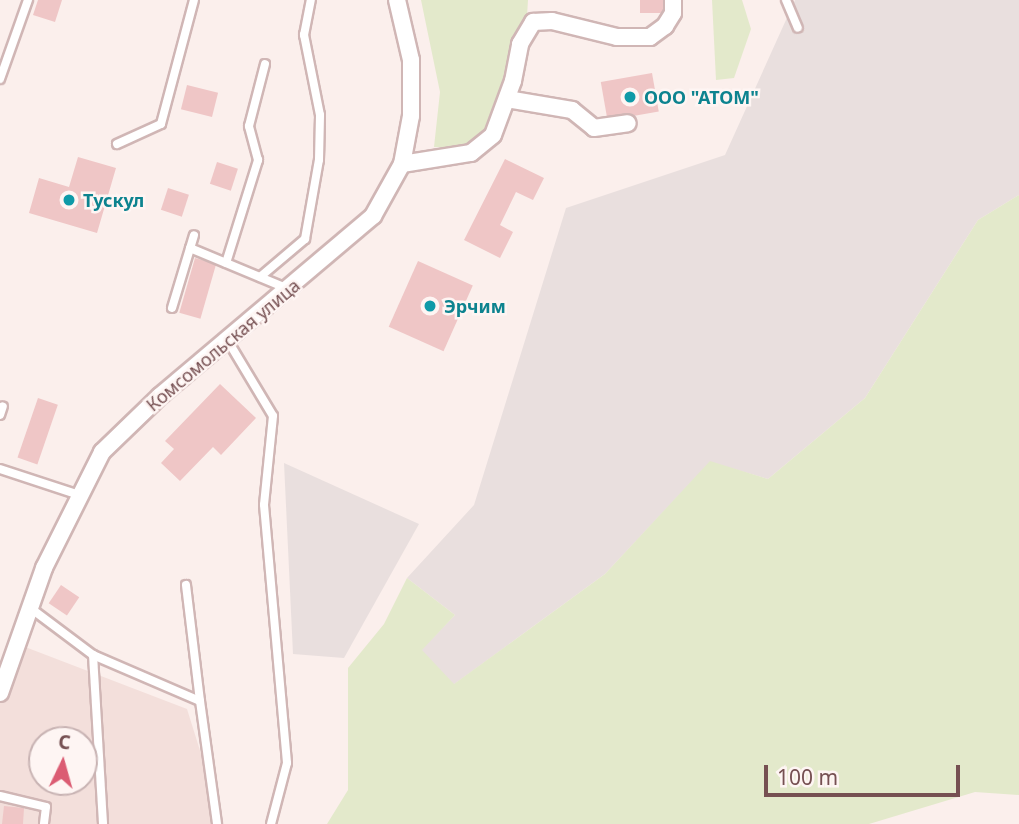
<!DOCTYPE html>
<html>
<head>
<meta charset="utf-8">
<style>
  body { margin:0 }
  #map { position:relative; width:1019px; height:824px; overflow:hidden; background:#fbefec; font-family:"Noto Sans",sans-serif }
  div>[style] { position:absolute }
  .residential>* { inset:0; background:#f3dfdb }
  .industrial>* { inset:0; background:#e9dfde }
  .green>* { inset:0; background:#e3e9cb }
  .building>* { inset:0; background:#efc6c6; transform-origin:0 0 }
  .roads { filter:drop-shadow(2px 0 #d0b6b5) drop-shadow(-2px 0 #d0b6b5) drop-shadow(0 2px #d0b6b5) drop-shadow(0 -2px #d0b6b5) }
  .lane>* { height:8px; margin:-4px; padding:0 4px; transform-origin:4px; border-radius:4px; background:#fff }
  .street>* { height:16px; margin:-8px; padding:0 8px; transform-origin:8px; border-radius:8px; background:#fff }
  .dots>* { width:19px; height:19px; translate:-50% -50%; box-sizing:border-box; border:4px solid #fef5f3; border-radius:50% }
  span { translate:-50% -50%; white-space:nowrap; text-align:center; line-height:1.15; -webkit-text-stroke:5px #fef5f3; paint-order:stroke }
  .culture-label { font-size:18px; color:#0d838f; font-weight:700 }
  .left { translate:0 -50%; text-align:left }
  .street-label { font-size:18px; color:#765052 }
  .north { position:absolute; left:28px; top:726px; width:70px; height:70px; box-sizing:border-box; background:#fef5f3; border:2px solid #c8b3b3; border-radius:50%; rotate:5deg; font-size:19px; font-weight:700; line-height:28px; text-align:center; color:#765052 }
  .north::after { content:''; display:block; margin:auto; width:24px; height:32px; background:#db5c73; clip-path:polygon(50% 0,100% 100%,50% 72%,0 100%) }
  .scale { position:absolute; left:764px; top:765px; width:196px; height:32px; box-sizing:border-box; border:4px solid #765052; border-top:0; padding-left:9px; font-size:21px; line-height:24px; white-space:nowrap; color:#765052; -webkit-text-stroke:5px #fef5f3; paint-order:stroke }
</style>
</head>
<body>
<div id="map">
  <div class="residential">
    <i style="clip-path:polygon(evenodd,20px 645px,187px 709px,223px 824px,0 824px,0 690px,20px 645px,42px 740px,84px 740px,84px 782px,42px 782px,42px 740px)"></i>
  </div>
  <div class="industrial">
    <i style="clip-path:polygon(795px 0,1019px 0,1019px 195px,978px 220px,865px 398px,768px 479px,710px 462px,605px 574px,453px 685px,421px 650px,455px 615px,407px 578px,474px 505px,566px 208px,725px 155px)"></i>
    <i style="clip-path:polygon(284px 463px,419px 524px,344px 658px,293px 654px)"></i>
  </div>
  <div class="green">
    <i style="clip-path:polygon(421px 0,528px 0,526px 33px,507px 99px,477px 149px,434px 147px,440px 92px)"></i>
    <i style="clip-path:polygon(712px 0,742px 0,751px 29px,734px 78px,716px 80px)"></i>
    <i style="clip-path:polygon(1019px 195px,1019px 795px,975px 792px,869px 824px,327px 824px,348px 790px,348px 668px,384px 624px,407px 578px,455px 615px,422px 650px,454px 684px,605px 574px,710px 461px,768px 479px,865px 398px,978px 220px)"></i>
  </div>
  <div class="building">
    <i style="clip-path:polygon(38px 0,62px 0,55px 22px,33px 15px)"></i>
    <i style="left:640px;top:0;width:26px;height:13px"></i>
    <i style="left:652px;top:73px;width:39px;height:52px;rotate:80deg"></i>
    <i style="left:187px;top:85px;width:32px;height:25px;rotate:14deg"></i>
    <i style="clip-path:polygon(78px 157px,116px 168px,97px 233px,29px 213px,39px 178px,69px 187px)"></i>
    <i style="clip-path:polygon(505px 159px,544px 178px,533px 200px,516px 192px,500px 225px,513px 232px,500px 258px,464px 240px)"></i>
    <i style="left:217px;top:162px;width:22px;height:23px;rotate:18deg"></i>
    <i style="left:168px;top:188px;width:22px;height:23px;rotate:18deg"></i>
    <i style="left:195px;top:258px;width:22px;height:57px;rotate:16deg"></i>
    <i style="left:418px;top:261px;width:60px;height:72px;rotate:24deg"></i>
    <i style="clip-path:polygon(220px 384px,256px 418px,221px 455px,213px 447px,180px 481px,161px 463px,174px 449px,165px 441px)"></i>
    <i style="left:38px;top:398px;width:21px;height:63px;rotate:19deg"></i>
    <i style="left:61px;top:585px;width:22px;height:22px;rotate:34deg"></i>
    <i style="clip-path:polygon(4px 806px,24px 808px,23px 824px,2px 824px)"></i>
  </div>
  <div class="roads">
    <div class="lane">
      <i style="left:786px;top:0;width:30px;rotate:67deg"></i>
      <i style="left:0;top:79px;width:84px;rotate:-70.5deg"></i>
      <i style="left:117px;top:144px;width:48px;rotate:-24.4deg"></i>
      <i style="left:161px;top:124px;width:128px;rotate:-75.1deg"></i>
      <i style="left:190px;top:248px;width:104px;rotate:22.6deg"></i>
      <i style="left:226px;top:263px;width:108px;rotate:-72.7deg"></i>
      <i style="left:258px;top:160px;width:35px;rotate:-105deg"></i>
      <i style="left:249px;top:126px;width:64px;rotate:-75.5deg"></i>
      <i style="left:260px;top:277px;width:59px;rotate:-40.2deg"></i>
      <i style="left:305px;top:239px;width:80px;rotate:-80deg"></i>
      <i style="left:319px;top:160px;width:45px;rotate:-88.7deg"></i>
      <i style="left:320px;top:115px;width:82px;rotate:-101.3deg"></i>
      <i style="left:304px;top:35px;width:36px;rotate:-79deg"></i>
      <i style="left:172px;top:308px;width:76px;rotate:-73.2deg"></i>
      <i style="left:228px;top:341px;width:87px;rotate:59deg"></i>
      <i style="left:273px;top:416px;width:89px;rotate:95.8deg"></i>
      <i style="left:264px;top:505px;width:259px;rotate:84.9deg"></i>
      <i style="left:287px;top:763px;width:63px;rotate:104.7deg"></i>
      <i style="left:0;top:415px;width:9px;rotate:-72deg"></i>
      <i style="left:0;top:469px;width:83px;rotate:18.2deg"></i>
      <i style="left:29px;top:607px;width:80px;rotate:36.9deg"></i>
      <i style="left:93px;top:655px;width:116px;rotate:23.3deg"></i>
      <i style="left:200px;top:701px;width:117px;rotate:-96.9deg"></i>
      <i style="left:93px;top:655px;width:169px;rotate:86.6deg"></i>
      <i style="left:200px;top:701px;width:124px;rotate:82.1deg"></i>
      <i style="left:0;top:796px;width:47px;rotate:13.4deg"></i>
      <i style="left:46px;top:807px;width:17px;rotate:97deg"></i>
    </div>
    <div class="street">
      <i style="left:507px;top:99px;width:66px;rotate:9.6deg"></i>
      <i style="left:572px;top:110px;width:28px;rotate:39deg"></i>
      <i style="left:594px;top:128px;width:34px;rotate:-8deg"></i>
      <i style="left:402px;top:164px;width:70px;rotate:-9.1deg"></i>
      <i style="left:471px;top:153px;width:28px;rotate:-39deg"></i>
      <i style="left:493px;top:135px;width:58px;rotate:-69.7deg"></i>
      <i style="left:513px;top:81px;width:38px;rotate:-79deg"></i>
      <i style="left:520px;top:44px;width:26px;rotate:-59deg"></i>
      <i style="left:533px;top:22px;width:19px;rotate:-3deg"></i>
      <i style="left:552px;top:21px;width:67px;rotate:13.8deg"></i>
      <i style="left:617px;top:37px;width:33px"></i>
      <i style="left:650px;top:37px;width:19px;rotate:-36deg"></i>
      <i style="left:665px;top:26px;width:15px;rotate:-58deg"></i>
      <i style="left:673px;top:13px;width:13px;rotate:-90deg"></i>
      <i style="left:0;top:693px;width:133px;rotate:-70.6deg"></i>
      <i style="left:44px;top:568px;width:130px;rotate:-63.4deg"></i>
      <i style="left:102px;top:452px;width:81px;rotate:-44deg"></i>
      <i style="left:160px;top:396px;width:279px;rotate:-40.2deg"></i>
      <i style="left:373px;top:216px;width:60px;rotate:-60.9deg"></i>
      <i style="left:402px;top:164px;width:49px;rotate:-79.4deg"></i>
      <i style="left:411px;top:116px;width:56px;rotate:-90deg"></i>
      <i style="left:411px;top:60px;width:62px;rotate:-103.1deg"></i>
    </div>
  </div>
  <div class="dots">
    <i style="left:630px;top:97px;background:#0f9aa8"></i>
    <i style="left:69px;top:200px;background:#0f9aa8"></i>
    <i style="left:430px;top:306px;background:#0f9aa8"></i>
  </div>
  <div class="culture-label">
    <span class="left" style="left:644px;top:97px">ООО "АТОМ"</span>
    <span class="left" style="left:83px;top:200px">Тускул</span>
    <span class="left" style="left:444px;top:306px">Эрчим</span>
  </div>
  <div class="street-label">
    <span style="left:223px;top:345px;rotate:-40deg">Комсомольская улица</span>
  </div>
  <div class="north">С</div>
  <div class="scale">100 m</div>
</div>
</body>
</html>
